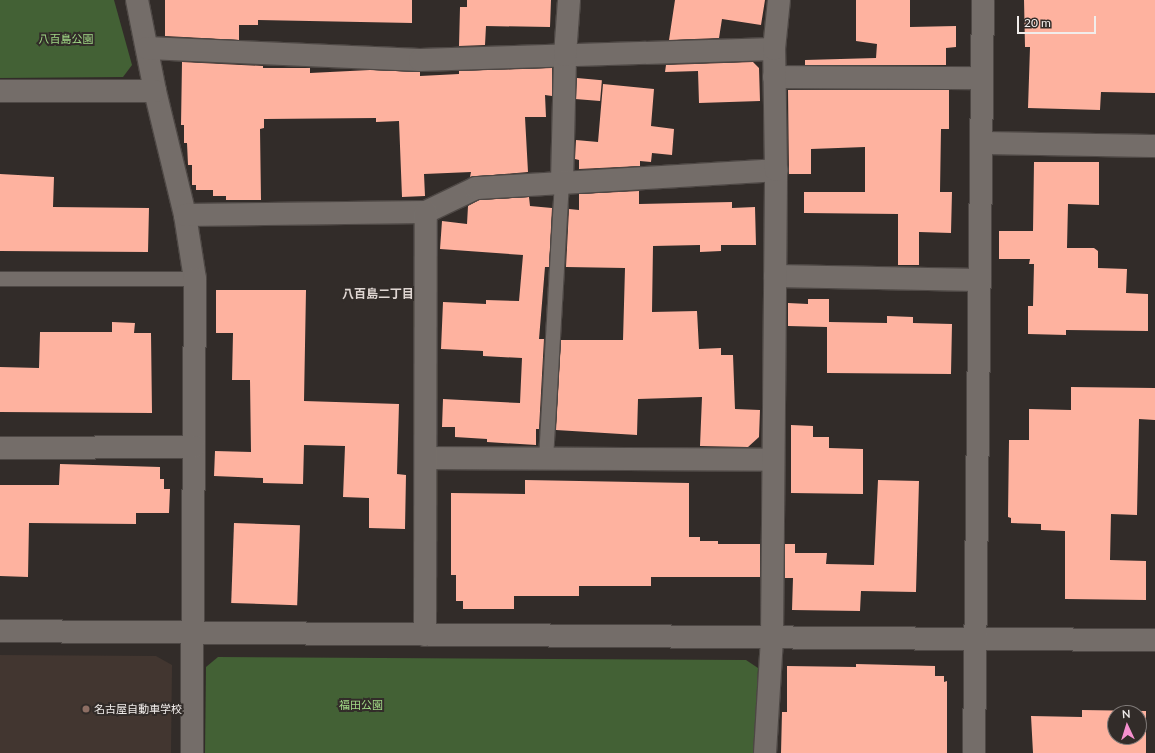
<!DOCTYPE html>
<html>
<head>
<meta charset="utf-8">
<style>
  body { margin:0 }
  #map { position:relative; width:1155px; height:753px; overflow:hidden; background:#322c29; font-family:Lato,"Noto Sans JP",sans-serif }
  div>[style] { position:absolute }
  .built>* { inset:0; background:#423630 }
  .green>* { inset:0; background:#436135 }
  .building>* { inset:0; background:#feb29f; transform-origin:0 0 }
  .roads { filter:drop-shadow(1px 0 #4e4845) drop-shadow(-1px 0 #4e4845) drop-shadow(0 1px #4e4845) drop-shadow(0 -1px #4e4845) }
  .service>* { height:14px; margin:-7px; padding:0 7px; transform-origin:7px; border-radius:7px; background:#746d69 }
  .minor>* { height:22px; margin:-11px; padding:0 11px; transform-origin:11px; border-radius:11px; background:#746d69 }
  .tertiary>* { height:22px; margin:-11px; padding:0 11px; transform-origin:11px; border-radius:11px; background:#746d69 }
  .dots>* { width:11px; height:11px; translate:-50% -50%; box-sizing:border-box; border:2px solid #322c29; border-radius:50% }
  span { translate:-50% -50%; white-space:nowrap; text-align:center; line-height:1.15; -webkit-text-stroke:4px #322c29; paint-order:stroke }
  .park-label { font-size:11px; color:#a0d886 }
  .poi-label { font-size:11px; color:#f1edeb }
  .left { translate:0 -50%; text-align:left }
  .neighbourhood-label { font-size:12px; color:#dfd6d2; font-weight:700 }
  .north { position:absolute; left:1107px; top:705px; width:40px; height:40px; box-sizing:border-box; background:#322c29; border:1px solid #7e7977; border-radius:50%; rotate:356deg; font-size:11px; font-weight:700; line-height:16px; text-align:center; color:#f1edeb }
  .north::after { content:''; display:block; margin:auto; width:14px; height:18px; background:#f690cf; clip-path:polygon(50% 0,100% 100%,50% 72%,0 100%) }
  .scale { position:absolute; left:1017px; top:16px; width:79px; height:18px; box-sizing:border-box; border:2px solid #f1edeb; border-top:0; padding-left:5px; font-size:12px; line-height:14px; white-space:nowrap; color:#f1edeb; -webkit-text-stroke:3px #322c29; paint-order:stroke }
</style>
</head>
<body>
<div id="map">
  <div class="built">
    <i style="clip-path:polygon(0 655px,156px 656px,172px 665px,171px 753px,0 753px)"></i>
  </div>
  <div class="green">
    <i style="clip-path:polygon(0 0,114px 0,132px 65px,123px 77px,0 78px)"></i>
    <i style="clip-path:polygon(218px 657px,746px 660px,758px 668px,754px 753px,205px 753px,206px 667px)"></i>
  </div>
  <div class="building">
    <i style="clip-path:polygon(165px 0,412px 0,412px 23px,258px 20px,258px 25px,239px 25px,239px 40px,165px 36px)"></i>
    <i style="clip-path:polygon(467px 0,551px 0,550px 27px,486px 26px,485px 45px,459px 46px,460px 7px,467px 7px)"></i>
    <i style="clip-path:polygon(675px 0,765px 0,761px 25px,722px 19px,719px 38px,669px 40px)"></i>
    <i style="clip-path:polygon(856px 0,910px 0,910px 27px,956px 26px,956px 47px,946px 48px,946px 65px,805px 65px,805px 60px,876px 58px,877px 44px,856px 41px)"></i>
    <i style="clip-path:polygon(1024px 0,1155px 0,1155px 93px,1101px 92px,1100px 110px,1028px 108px,1030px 47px,1025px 47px)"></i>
    <i style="clip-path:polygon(182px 62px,263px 66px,263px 68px,310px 68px,310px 73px,370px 70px,420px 72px,420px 76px,459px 74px,459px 71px,552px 68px,552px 96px,545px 95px,546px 117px,525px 117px,528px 172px,470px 177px,471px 172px,424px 174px,425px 196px,402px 197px,399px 121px,376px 122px,376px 118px,264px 119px,264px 128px,260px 129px,261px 200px,226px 200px,226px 196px,213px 196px,213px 190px,196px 190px,196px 185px,192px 185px,192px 165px,188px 165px,187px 143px,184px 143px,184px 125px,181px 125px)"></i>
    <i style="clip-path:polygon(753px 62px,759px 68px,760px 101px,699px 103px,698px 71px,665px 72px,666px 65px)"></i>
    <i style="left:577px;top:78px;width:25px;height:21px;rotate:5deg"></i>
    <i style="clip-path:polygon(603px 84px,654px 89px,651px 126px,674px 129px,672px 155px,652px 153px,651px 162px,640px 161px,640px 166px,579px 169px,579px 160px,575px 159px,576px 140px,598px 142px)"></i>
    <i style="clip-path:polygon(788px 90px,949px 90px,949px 129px,941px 129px,940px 192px,952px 192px,951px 233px,919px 232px,919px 265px,898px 265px,898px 214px,804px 213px,804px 192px,865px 192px,865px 147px,811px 149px,811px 174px,789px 174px)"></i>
    <i style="clip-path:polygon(1034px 162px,1099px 162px,1099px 205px,1068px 204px,1067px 248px,1094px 248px,1098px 251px,1098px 268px,1127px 269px,1126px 293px,1148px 294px,1148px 331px,1066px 330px,1066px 335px,1028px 334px,1028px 306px,1033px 306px,1034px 264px,1029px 264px,1030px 259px,999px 259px,999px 231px,1033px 231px)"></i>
    <i style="clip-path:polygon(0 174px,54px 177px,53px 207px,149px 208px,148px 252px,0 251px)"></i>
    <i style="clip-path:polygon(639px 191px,639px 204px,732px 202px,732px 208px,755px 207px,756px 245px,721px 245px,721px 251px,700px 252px,700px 245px,653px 246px,652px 312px,697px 311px,699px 349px,721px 348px,721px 355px,733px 355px,735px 409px,760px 410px,759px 437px,748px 447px,700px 446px,702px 397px,638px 399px,637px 435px,556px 430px,561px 340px,623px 340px,625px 268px,566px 267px,569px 209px,579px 210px,579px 194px)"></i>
    <i style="clip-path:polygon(529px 197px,530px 206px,552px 208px,549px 267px,545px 267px,539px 339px,544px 339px,539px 429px,536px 429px,536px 445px,487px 442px,487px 439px,455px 437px,455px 427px,442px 427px,443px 399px,520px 403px,522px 358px,483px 356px,483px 351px,441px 349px,443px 302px,486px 304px,486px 300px,519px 301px,523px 255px,440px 249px,442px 221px,467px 224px,468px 206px,479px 200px)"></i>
    <i style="clip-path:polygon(216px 290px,306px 290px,304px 401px,399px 404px,397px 474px,406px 475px,405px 529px,369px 528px,369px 498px,343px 497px,345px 446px,304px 445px,303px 484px,263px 483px,263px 478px,214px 476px,215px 451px,251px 452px,250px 380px,232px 380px,233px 333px,216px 333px)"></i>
    <i style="clip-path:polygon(808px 299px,829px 299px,829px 322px,887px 323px,887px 316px,913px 317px,913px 323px,952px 324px,951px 374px,827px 373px,827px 327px,788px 326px,788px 303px,808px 304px)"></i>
    <i style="clip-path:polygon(112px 322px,135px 323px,134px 333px,151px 333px,152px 413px,0 412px,0 367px,39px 368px,40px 332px,112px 332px)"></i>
    <i style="clip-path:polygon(1071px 387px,1155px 388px,1155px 420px,1139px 419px,1137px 515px,1111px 514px,1110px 560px,1146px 561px,1146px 600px,1065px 599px,1065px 531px,1041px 530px,1041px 524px,1011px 523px,1011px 518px,1008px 517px,1009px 440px,1029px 440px,1029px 409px,1071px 410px)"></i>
    <i style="clip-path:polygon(791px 425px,813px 426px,813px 437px,829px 437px,829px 448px,863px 449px,863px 494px,791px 493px)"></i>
    <i style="clip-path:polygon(60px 464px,160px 467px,160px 479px,164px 479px,164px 489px,170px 489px,169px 513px,136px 513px,136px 524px,29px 523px,28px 577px,0 576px,0 485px,59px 485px)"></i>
    <i style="clip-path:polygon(525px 480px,689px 483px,689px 537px,700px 537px,700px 541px,718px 541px,718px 544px,760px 544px,760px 577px,651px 577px,651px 586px,579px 586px,579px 596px,514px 596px,514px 609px,463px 609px,463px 601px,456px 601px,456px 575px,451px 575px,451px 493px,525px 494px)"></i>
    <i style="clip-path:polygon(878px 480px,919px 481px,916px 592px,861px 591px,860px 611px,792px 610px,793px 578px,785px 578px,785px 544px,795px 544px,795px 553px,827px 553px,826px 564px,874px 565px)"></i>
    <i style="left:234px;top:523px;width:66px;height:80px;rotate:2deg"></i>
    <i style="clip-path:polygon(856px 664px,935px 666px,935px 676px,944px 676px,944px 682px,947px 681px,947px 753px,781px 753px,782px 712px,787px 712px,787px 666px,856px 667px)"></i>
    <i style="clip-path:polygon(evenodd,1082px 710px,1146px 711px,1146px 753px,1033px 753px,1031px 716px,1082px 717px,1082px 710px,1115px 713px,1139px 713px,1139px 737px,1115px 737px,1115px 713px)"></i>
  </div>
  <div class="roads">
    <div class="service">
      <i style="left:0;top:279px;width:195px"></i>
      <i style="left:546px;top:459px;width:277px;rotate:-86.7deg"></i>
    </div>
    <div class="minor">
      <i style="left:137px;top:0;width:93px;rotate:78.8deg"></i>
      <i style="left:155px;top:91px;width:128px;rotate:76.4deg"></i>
      <i style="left:185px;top:215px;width:65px;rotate:81.1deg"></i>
      <i style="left:195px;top:279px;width:474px;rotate:90.4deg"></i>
      <i style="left:147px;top:48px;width:273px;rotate:2.5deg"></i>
      <i style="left:420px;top:60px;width:354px;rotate:-1.8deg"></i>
      <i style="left:774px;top:77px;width:208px;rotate:0.3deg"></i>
      <i style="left:0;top:91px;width:155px"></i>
      <i style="left:982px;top:143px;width:173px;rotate:1deg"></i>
      <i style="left:562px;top:182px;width:127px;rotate:-88.6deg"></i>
      <i style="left:565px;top:55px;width:55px;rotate:-85.8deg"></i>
      <i style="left:185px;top:215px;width:241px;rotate:-0.7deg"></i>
      <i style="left:426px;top:212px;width:55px;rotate:-25.6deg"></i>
      <i style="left:476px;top:188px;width:301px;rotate:-3.4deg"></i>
      <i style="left:775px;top:276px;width:205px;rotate:1.1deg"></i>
      <i style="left:0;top:448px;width:194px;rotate:-0.3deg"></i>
      <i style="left:426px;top:458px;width:347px;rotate:0.3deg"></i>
      <i style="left:425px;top:635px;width:423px;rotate:-89.9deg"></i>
      <i style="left:976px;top:639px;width:179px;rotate:0.3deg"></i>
      <i style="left:765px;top:753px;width:116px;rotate:-86.5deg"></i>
      <i style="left:772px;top:637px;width:467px;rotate:-89.5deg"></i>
      <i style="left:776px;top:170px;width:121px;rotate:-90.9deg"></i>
      <i style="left:774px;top:49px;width:49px;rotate:-84.2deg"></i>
    </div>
    <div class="tertiary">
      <i style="left:0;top:631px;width:976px;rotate:0.47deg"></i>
      <i style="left:974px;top:753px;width:753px;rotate:-89.32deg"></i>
    </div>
  </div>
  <div class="dots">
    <i style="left:86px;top:709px;background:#8d6e63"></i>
  </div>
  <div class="park-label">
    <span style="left:66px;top:39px">八百島公園</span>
    <span style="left:361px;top:705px">福田公園</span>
  </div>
  <div class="poi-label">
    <span class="left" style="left:94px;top:709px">名古屋自動車学校</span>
  </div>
  <div class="neighbourhood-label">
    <span style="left:378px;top:294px">八百島二丁目</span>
  </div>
  <div class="north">N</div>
  <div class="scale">20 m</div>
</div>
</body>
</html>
